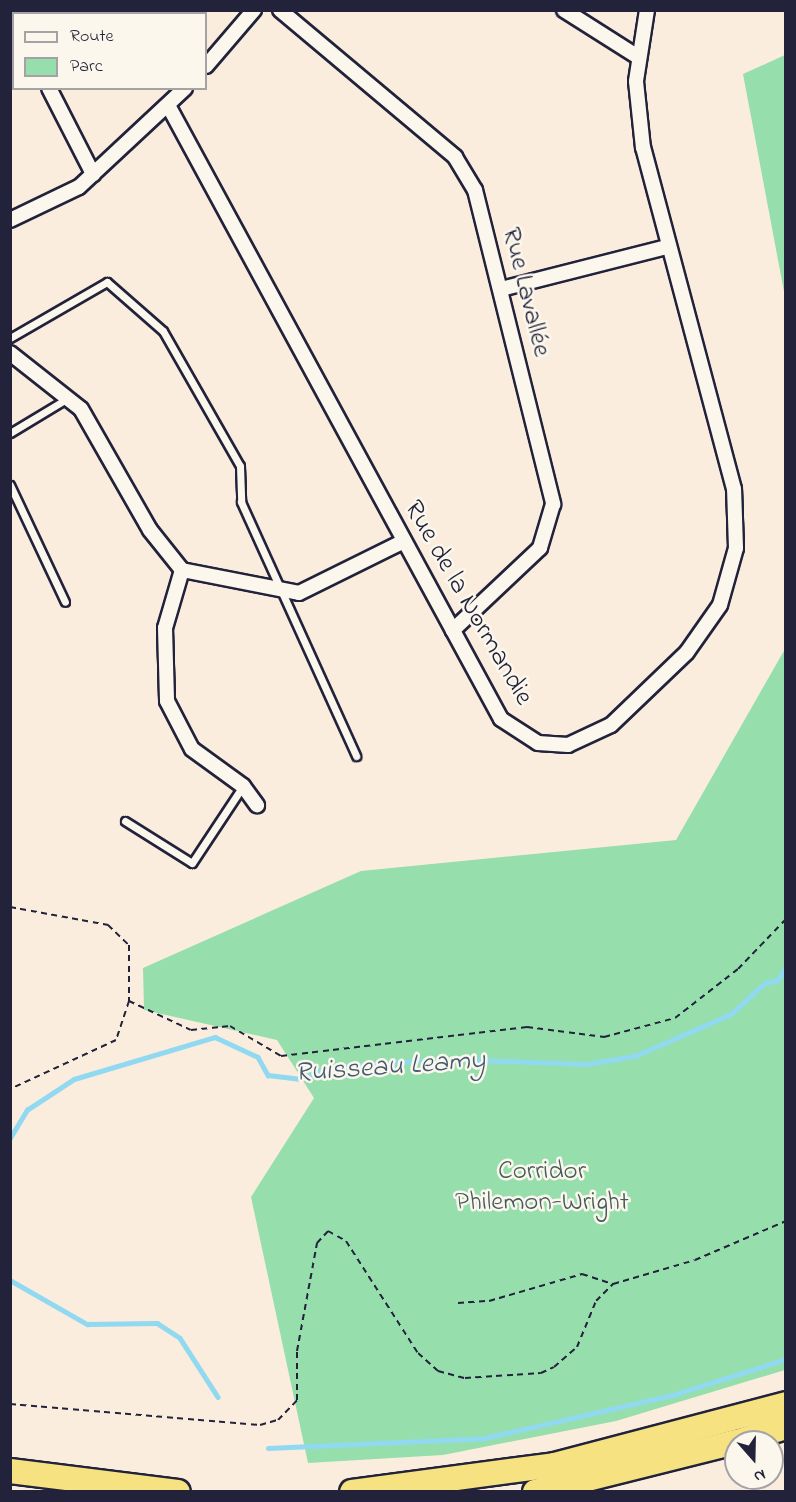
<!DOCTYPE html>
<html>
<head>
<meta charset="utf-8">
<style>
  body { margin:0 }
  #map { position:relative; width:796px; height:1502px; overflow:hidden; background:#faedde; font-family:"Indie Flower",sans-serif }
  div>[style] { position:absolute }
  .green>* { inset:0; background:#96deac }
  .stream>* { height:4.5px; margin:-2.25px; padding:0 2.25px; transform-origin:2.25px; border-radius:2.25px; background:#90d9f1 }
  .path>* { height:2px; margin-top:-1px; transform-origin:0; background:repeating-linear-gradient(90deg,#22223b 0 6px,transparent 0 10.5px) }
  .roads { filter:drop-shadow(2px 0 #22223b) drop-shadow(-2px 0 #22223b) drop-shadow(0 2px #22223b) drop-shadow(0 -2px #22223b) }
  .service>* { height:7px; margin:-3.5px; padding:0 3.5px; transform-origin:3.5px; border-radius:3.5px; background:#fbf7ec }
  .minor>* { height:14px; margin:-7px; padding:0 7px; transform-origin:7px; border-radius:7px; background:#fbf7ec }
  .motorway>* { height:24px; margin:-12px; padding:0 12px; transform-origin:12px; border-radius:12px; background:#f6e281 }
  span { translate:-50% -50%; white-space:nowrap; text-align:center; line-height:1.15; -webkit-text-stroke:5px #fbf7ec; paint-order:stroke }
  .street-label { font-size:27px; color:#22223b }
  .park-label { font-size:27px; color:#455a5d }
  .water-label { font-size:28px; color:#435972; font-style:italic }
  .frame { position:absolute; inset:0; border:12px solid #22223b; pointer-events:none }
  .legend { position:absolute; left:12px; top:12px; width:195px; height:78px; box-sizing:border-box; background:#fbf7ec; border:2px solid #a4a2a5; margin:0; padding:8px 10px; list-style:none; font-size:18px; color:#22223b }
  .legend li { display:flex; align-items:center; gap:12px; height:30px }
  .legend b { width:30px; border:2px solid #a4a2a5 }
  .north { position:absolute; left:724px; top:1430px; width:60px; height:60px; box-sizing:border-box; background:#fbf7ec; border:2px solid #a4a2a5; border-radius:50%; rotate:160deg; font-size:16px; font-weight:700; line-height:24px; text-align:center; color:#22223b }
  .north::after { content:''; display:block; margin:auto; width:21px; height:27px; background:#22223b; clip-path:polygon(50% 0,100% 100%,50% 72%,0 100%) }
</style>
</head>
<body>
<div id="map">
  <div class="green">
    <i style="clip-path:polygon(785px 55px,785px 297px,743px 74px)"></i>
    <i style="clip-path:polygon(785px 649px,785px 1370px,616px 1421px,443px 1455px,308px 1463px,251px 1197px,314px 1098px,277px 1040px,144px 1010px,143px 968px,361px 871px,676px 840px)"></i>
  </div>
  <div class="stream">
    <i style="left:10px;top:1138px;width:33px;rotate:-59deg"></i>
    <i style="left:27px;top:1110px;width:56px;rotate:-33.4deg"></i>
    <i style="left:74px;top:1079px;width:147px;rotate:-16.6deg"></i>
    <i style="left:215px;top:1037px;width:47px;rotate:24.9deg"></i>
    <i style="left:258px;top:1057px;width:21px;rotate:61deg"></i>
    <i style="left:268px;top:1075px;width:31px;rotate:7deg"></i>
    <i style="left:299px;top:1079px;width:37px;rotate:-19deg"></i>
    <i style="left:334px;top:1067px;width:51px;rotate:-4.5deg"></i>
    <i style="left:385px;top:1063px;width:69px;rotate:-3.3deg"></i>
    <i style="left:454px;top:1059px;width:133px;rotate:2.2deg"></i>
    <i style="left:587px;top:1064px;width:49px;rotate:-9.5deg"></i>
    <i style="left:635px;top:1056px;width:105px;rotate:-23.6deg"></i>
    <i style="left:731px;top:1014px;width:46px;rotate:-42.4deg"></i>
    <i style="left:765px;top:983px;width:13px;rotate:-13deg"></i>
    <i style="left:778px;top:980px;width:16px;rotate:-60deg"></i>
    <i style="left:10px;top:1280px;width:89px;rotate:29.7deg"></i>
    <i style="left:87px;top:1324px;width:70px;rotate:-0.8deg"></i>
    <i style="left:157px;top:1323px;width:27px;rotate:33deg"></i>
    <i style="left:180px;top:1338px;width:70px;rotate:57.2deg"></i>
    <i style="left:268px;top:1448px;width:217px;rotate:-2.6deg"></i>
    <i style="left:485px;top:1438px;width:193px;rotate:-12.9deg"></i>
    <i style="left:673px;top:1395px;width:119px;rotate:-17.7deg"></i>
  </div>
  <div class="path">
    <i style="left:10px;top:907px;width:100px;rotate:10.4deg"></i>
    <i style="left:108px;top:925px;width:29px;rotate:44deg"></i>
    <i style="left:129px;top:945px;width:56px;rotate:90deg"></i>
    <i style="left:129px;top:1001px;width:41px;rotate:108.4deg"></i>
    <i style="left:116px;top:1040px;width:117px;rotate:155.2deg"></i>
    <i style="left:129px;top:1001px;width:68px;rotate:25.1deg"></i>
    <i style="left:191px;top:1030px;width:39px;rotate:-6deg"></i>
    <i style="left:230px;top:1026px;width:59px;rotate:30.5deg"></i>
    <i style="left:281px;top:1056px;width:248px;rotate:-6.7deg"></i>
    <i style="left:527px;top:1027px;width:78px;rotate:7.4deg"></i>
    <i style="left:604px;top:1037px;width:73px;rotate:-15deg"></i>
    <i style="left:675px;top:1018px;width:80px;rotate:-37.9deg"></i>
    <i style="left:738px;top:969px;width:69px;rotate:-46.2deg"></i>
    <i style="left:458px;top:1303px;width:31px;rotate:-4deg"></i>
    <i style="left:489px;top:1301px;width:97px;rotate:-16.2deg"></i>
    <i style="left:582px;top:1274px;width:33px;rotate:18deg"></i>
    <i style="left:10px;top:1404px;width:251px;rotate:4.8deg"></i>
    <i style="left:260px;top:1425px;width:19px;rotate:-16deg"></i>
    <i style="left:278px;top:1420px;width:28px;rotate:-46deg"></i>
    <i style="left:297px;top:1400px;width:49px;rotate:-90deg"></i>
    <i style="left:297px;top:1351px;width:110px;rotate:-79.5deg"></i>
    <i style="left:317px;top:1243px;width:16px;rotate:-47deg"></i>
    <i style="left:328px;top:1231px;width:21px;rotate:29deg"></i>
    <i style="left:346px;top:1241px;width:133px;rotate:57.3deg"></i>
    <i style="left:418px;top:1353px;width:27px;rotate:42deg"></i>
    <i style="left:438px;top:1371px;width:28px;rotate:15deg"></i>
    <i style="left:465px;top:1378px;width:76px;rotate:-3.8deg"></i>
    <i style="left:541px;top:1373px;width:14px;rotate:-25deg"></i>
    <i style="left:554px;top:1367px;width:30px;rotate:-41deg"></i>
    <i style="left:577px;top:1347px;width:50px;rotate:-67.6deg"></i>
    <i style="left:596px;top:1301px;width:24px;rotate:-45deg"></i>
    <i style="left:613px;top:1284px;width:85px;rotate:-16.3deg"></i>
    <i style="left:695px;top:1260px;width:99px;rotate:-23.2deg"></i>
  </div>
  <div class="roads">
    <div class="service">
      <i style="left:10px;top:338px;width:112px;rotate:-30deg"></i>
      <i style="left:107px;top:282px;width:74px;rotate:41.2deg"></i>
      <i style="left:163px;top:331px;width:155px;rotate:60.3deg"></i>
      <i style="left:240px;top:466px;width:36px;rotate:88deg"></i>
      <i style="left:241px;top:502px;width:279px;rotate:65.6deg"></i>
      <i style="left:10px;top:433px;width:68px;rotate:-31.1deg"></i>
      <i style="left:10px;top:485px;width:129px;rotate:64.8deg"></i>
      <i style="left:125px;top:821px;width:79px;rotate:32.1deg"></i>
      <i style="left:192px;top:863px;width:92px;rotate:-56.5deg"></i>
    </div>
    <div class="minor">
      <i style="left:280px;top:10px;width:229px;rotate:40deg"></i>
      <i style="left:455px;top:157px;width:39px;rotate:59deg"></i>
      <i style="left:475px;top:190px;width:324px;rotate:76deg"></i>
      <i style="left:553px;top:504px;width:46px;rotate:106.5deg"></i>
      <i style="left:540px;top:548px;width:120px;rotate:136.7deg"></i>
      <i style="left:564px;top:10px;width:88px;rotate:32.4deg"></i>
      <i style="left:10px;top:14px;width:7px;rotate:56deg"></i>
      <i style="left:206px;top:66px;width:74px;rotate:-49.4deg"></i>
      <i style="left:49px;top:88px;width:97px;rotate:62.9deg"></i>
      <i style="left:169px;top:107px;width:696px;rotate:61.52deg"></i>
      <i style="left:501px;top:719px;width:44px;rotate:33deg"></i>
      <i style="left:538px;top:743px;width:30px;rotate:4deg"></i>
      <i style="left:568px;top:745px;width:47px;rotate:-24.9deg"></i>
      <i style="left:611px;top:725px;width:105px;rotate:-43.8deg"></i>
      <i style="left:687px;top:652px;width:57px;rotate:-54.9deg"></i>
      <i style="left:720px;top:605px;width:59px;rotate:-74.3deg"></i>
      <i style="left:736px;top:548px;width:59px;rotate:-91.9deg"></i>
      <i style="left:734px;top:489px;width:353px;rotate:-104.9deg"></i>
      <i style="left:643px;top:148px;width:67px;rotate:-96deg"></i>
      <i style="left:636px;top:81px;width:72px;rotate:-81.2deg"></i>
      <i style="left:10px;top:220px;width:76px;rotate:-25.6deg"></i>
      <i style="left:79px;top:187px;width:145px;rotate:-43deg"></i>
      <i style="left:501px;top:289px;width:171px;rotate:-14.2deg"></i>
      <i style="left:10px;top:353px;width:90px;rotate:38.3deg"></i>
      <i style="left:81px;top:409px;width:139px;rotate:60.3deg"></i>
      <i style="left:150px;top:530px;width:51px;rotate:51.3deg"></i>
      <i style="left:182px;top:570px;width:119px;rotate:11.1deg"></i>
      <i style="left:299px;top:593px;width:117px;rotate:-26.3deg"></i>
      <i style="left:182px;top:570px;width:60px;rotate:106.3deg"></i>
      <i style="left:165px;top:628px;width:73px;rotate:88.4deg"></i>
      <i style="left:167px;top:701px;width:54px;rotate:62.5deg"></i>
      <i style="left:192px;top:749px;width:63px;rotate:36deg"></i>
      <i style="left:243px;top:786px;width:24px;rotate:54deg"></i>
    </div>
    <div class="motorway">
      <i style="left:737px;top:1442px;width:51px;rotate:-17deg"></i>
      <i style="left:10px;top:1471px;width:169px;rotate:7.1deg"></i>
      <i style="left:352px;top:1492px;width:204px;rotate:-7.6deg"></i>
      <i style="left:554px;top:1465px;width:240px;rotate:-14.7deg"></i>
      <i style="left:535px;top:1492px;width:207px;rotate:-14deg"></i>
    </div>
  </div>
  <div class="street-label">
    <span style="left:526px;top:292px;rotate:76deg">Rue Lavallée</span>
    <span style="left:468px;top:603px;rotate:60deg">Rue de la Normandie</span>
  </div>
  <div class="park-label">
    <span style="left:542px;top:1187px">Corridor<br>Philemon-Wright</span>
  </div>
  <div class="water-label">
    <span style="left:390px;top:1068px;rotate:-4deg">Ruisseau Leamy</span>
  </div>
  <div class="frame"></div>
  <ul class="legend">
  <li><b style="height:8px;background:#fbf7ec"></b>Route</li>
  <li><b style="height:16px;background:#96deac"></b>Parc</li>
  </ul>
  <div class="north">N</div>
</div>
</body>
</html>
